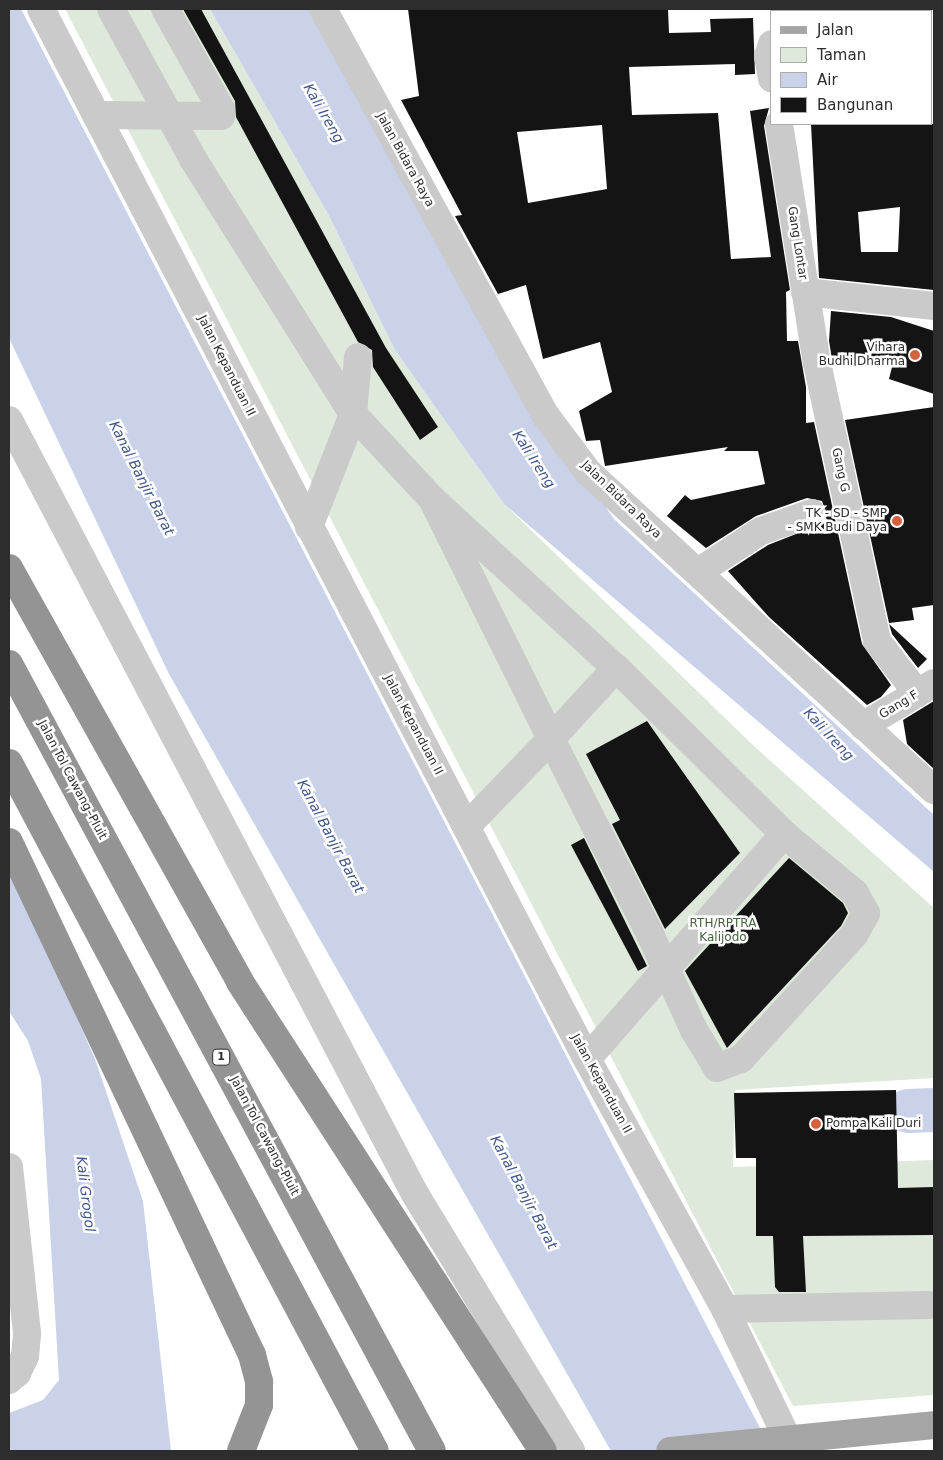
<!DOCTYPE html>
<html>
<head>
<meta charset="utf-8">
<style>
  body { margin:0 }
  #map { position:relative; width:943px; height:1460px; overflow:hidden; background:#fff; font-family:"DejaVu Sans",sans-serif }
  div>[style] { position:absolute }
  .green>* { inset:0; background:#dee9db }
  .water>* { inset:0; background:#c9d2e8 }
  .river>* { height:44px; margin:-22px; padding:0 22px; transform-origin:22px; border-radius:22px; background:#c9d2e8 }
  .building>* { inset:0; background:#141414 }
  .minor>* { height:28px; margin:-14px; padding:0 14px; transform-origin:14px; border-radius:14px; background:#cacaca }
  .major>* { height:28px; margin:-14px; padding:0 14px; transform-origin:14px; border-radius:14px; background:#a5a5a5 }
  .highway>* { height:28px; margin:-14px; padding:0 14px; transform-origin:14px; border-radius:14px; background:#949494 }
  .dots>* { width:14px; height:14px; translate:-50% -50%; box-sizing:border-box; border:2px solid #fff; border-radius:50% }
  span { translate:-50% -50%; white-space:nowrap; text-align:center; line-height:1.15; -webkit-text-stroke:5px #fff; paint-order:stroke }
  .shield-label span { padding:1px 4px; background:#fff; border:1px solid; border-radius:4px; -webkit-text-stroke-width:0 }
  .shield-label { font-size:11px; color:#2d2d2d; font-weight:700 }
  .street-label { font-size:12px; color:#2d2d2d }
  .poi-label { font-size:12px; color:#2d2d2d }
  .right { translate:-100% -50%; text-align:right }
  .left { translate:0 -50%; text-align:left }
  .park-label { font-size:12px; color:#44643e }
  .water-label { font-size:14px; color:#425787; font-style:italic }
  .frame { position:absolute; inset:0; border:10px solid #2d2d2d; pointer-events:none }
  .legend { position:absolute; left:770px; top:10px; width:162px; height:115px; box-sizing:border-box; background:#fff; border:1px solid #ababab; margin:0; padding:6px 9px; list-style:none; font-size:15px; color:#2d2d2d }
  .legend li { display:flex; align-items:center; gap:10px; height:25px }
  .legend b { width:25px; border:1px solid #ababab }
</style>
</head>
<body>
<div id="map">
  <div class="green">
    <i style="clip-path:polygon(65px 9px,210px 9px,328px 214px,395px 350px,504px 504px,755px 747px,934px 908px,934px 1078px,735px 1090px,733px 1167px,934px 1160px,934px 1395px,793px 1406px)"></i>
  </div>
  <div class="water">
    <i style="clip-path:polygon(9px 9px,21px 9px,772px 1451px,611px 1451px,169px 674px,9px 338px)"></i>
    <i style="clip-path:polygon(210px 9px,310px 9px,519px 382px,614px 519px,934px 815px,934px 872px,504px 504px,395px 350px,328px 214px)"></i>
    <i style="clip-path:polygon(9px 863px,95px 1059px,143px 1201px,171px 1451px,9px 1451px,9px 1413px,43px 1400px,59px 1380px,41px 1079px,28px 1041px,9px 1011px)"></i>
  </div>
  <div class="river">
    <i style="left:908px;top:1111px;width:26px;rotate:-2deg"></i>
  </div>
  <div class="building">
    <i style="clip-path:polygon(183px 9px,201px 9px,386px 348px,438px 427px,420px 440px,373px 367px,372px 350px,358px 342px,236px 117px,235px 101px)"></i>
    <i style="clip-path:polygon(evenodd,408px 9px,668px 9px,669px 33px,711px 32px,710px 19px,753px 18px,755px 74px,735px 75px,735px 64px,629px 67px,632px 115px,718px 113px,731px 259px,771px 257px,750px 111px,769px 108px,764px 126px,790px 290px,786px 292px,787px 341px,798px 341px,806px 387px,806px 423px,814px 422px,862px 644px,891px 685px,881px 697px,867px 705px,769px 617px,728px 571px,768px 545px,824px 523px,827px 515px,822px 501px,807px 498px,756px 516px,706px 548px,667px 516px,685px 495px,691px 500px,765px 484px,758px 451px,724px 451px,728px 447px,605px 466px,600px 440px,586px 441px,579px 411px,612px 392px,600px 342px,543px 359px,526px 285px,498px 294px,455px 216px,462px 215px,401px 100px,419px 96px,408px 9px,602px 125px,607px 189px,528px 203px,517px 132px,602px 125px)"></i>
    <i style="clip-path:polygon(evenodd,811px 124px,934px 124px,934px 290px,819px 278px,811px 124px,900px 207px,898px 252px,861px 252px,858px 212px,900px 207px)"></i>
    <i style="clip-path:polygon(831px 311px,891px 317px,934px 331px,934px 394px,889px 379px,892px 367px,833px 365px,829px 341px)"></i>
    <i style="clip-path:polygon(934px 407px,934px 605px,912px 608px,914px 620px,889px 623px,845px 420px)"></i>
    <i style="clip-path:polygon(889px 624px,927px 659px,918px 668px,892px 634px)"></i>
    <i style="clip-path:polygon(934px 701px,934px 769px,907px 744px,903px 720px)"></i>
    <i style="clip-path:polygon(647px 721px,740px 853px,665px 929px,612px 824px,620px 820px,586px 754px)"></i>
    <i style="clip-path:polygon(584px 838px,647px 966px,638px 971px,571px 845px)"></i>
    <i style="clip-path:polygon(789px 858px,843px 903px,848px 913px,841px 926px,727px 1048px,685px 971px)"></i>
    <i style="clip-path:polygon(896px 1090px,898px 1188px,934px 1187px,934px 1235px,803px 1236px,806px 1292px,779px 1292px,775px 1287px,773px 1236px,756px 1236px,756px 1158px,736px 1158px,734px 1093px)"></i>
  </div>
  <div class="minor">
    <i style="left:41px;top:9px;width:1183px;rotate:62.53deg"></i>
    <i style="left:587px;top:1059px;width:286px;rotate:61.1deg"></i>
    <i style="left:725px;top:1309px;width:145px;rotate:64.3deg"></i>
    <i style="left:111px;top:9px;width:171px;rotate:61.3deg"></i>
    <i style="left:193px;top:159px;width:301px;rotate:57.9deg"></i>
    <i style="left:353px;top:414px;width:116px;rotate:47.1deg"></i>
    <i style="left:432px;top:499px;width:250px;rotate:42.6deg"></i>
    <i style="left:323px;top:9px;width:464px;rotate:61.3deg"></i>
    <i style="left:546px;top:416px;width:70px;rotate:53.1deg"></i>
    <i style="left:588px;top:472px;width:470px;rotate:42.6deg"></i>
    <i style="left:862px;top:11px;width:2px;rotate:-63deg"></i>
    <i style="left:772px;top:44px;width:13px;rotate:108deg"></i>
    <i style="left:768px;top:56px;width:23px;rotate:80deg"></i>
    <i style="left:96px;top:115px;width:125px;rotate:0.5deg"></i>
    <i style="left:221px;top:116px;width:7px;rotate:-90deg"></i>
    <i style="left:221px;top:109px;width:115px;rotate:-119.2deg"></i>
    <i style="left:779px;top:124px;width:242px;rotate:81deg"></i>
    <i style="left:817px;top:363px;width:284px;rotate:77.8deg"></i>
    <i style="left:877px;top:641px;width:66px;rotate:52.4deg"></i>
    <i style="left:805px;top:292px;width:130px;rotate:6.2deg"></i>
    <i style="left:9px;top:420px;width:874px;rotate:62.32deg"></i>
    <i style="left:415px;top:1194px;width:301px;rotate:58.7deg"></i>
    <i style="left:432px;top:499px;width:268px;rotate:63.6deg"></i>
    <i style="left:551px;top:739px;width:219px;rotate:63.1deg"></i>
    <i style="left:650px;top:934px;width:106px;rotate:65.4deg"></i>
    <i style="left:694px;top:1030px;width:44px;rotate:58.8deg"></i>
    <i style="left:717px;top:1068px;width:26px;rotate:-21deg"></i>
    <i style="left:741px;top:1059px;width:168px;rotate:-47.7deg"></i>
    <i style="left:854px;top:935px;width:25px;rotate:-61deg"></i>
    <i style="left:866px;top:913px;width:23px;rotate:-119deg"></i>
    <i style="left:855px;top:893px;width:92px;rotate:-140.3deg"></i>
    <i style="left:784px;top:834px;width:236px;rotate:-135.3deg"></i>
    <i style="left:616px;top:668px;width:96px;rotate:132.5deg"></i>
    <i style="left:551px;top:739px;width:122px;rotate:134deg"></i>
    <i style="left:309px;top:527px;width:121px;rotate:-68.7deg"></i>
    <i style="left:353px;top:414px;width:57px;rotate:-85deg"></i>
    <i style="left:698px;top:572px;width:75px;rotate:-33.1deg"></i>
    <i style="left:761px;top:531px;width:54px;rotate:-19.4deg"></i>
    <i style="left:863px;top:726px;width:83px;rotate:-31.2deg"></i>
    <i style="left:587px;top:1059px;width:299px;rotate:-48.8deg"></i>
    <i style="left:9px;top:1167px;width:168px;rotate:83.8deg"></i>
    <i style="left:27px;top:1334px;width:22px;rotate:95deg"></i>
    <i style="left:25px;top:1356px;width:19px;rotate:115deg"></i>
    <i style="left:17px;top:1373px;width:11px;rotate:139deg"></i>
    <i style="left:725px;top:1309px;width:204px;rotate:-1.1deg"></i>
  </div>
  <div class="major">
    <i style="left:670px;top:1451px;width:265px;rotate:-5.6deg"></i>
  </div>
  <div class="highway">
    <i style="left:9px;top:568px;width:474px;rotate:60.8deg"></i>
    <i style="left:240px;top:982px;width:558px;rotate:57.14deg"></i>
    <i style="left:9px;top:664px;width:893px;rotate:61.74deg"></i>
    <i style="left:9px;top:763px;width:779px;rotate:61.99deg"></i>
    <i style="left:9px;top:842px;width:568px;rotate:64.65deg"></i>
    <i style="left:252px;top:1355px;width:28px;rotate:75deg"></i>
    <i style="left:259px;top:1382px;width:23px;rotate:90deg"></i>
    <i style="left:259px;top:1405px;width:49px;rotate:111.4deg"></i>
  </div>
  <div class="dots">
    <i style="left:915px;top:355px;background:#d6613d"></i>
    <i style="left:897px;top:521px;background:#d6613d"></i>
    <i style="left:816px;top:1124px;background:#d6613d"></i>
  </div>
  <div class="shield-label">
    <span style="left:221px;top:1057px">1</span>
  </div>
  <div class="street-label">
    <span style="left:405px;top:160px;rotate:61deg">Jalan Bidara Raya</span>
    <span style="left:797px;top:243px;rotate:81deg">Gang Lontar</span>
    <span style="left:226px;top:366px;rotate:63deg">Jalan Kepanduan II</span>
    <span style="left:840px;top:470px;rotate:78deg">Gang G</span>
    <span style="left:621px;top:500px;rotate:44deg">Jalan Bidara Raya</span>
    <span style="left:899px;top:705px;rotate:-31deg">Gang F</span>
    <span style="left:413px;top:725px;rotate:62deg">Jalan Kepanduan II</span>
    <span style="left:72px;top:780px;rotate:62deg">Jalan Tol Cawang–Pluit</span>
    <span style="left:601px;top:1084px;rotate:61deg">Jalan Kepanduan II</span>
    <span style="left:264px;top:1136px;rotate:62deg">Jalan Tol Cawang–Pluit</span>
  </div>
  <div class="poi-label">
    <span class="right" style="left:905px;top:355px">Vihara<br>Budhi Dharma</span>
    <span class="right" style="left:887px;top:521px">TK - SD - SMP<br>- SMK Budi Daya</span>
    <span class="left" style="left:826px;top:1124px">Pompa Kali Duri</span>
  </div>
  <div class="park-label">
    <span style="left:723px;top:931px">RTH/RPTRA<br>Kalijodo</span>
  </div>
  <div class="water-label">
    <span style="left:324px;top:113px;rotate:60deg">Kali Ireng</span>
    <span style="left:534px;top:459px;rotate:57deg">Kali Ireng</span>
    <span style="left:142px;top:478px;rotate:63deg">Kanal Banjir Barat</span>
    <span style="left:829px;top:734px;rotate:47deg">Kali Ireng</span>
    <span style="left:331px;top:836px;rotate:62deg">Kanal Banjir Barat</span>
    <span style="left:524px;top:1192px;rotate:62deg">Kanal Banjir Barat</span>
    <span style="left:86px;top:1194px;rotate:83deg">Kali Grogol</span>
  </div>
  <div class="frame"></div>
  <ul class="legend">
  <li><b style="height:6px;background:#a5a5a5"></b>Jalan</li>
  <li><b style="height:14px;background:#dee9db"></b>Taman</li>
  <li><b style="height:14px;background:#c9d2e8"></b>Air</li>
  <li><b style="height:14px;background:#141414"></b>Bangunan</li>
  </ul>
</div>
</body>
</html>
